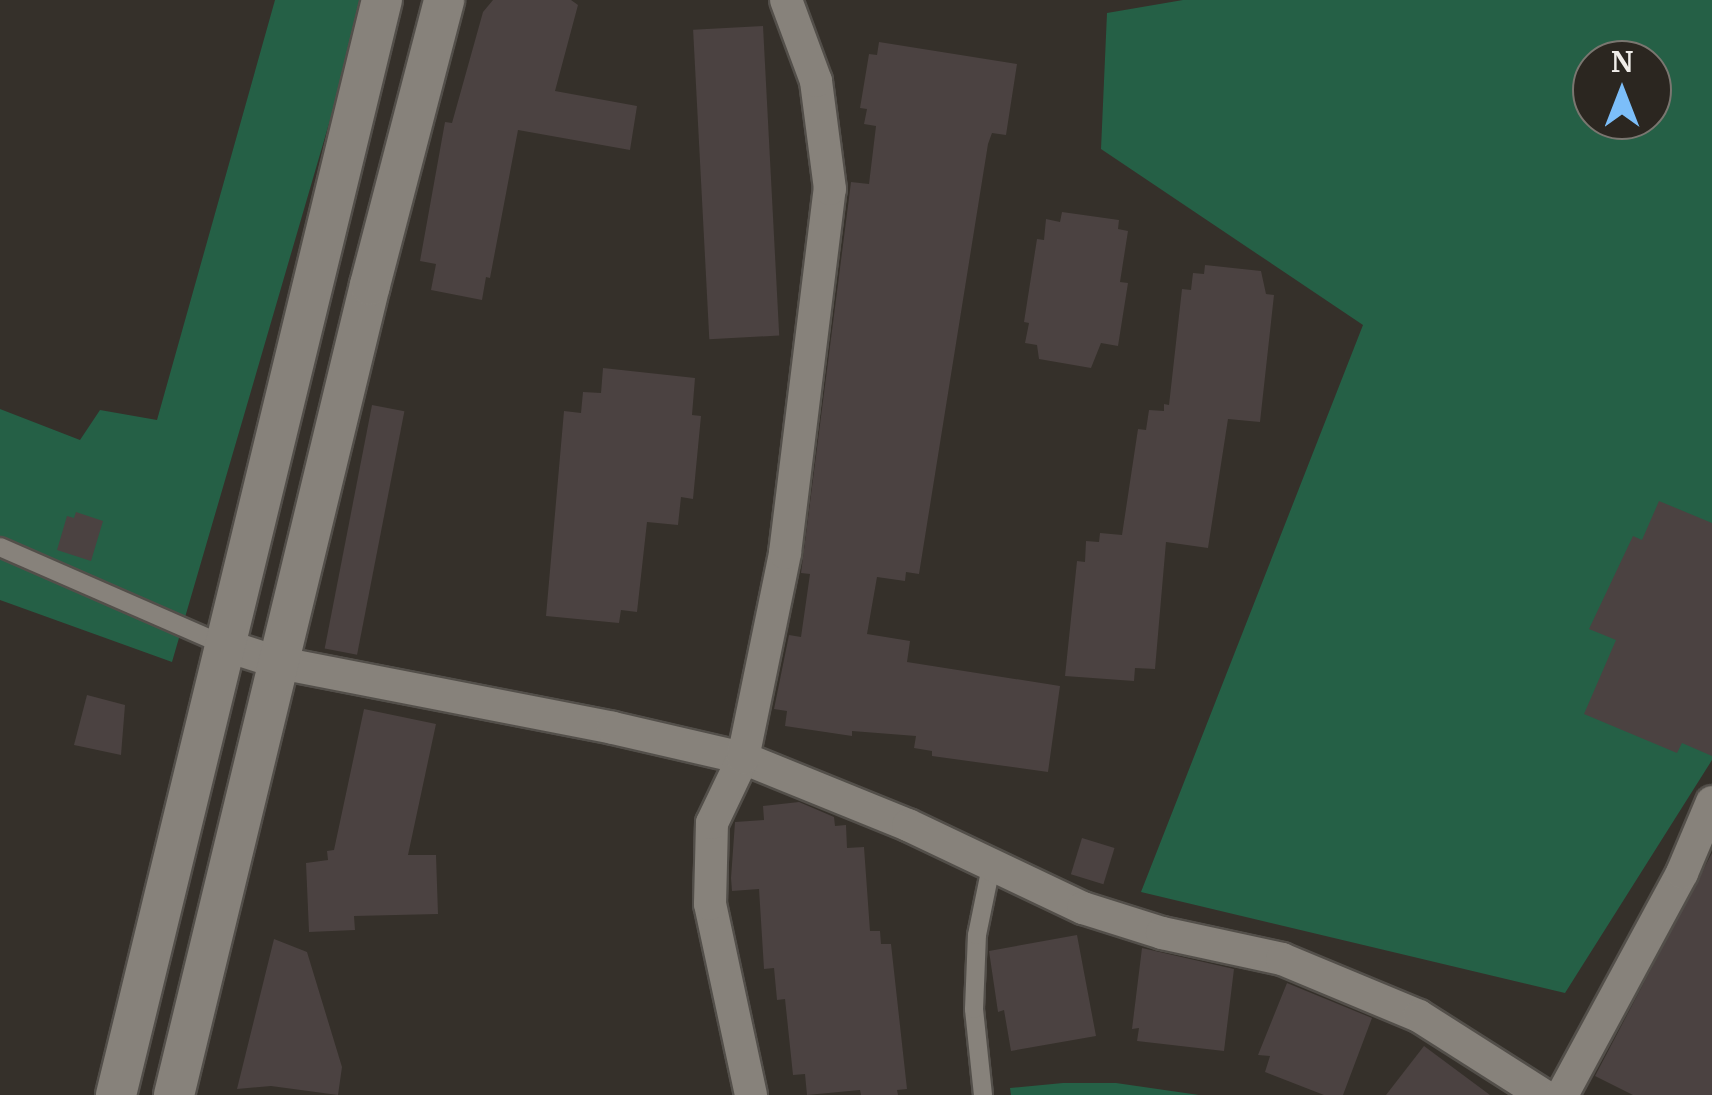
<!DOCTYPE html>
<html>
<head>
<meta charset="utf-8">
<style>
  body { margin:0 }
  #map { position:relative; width:1712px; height:1095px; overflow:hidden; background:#35302a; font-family:Merriweather,serif }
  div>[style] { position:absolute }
  .green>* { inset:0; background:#256046 }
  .building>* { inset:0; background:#4b4241; transform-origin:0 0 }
  .roads { filter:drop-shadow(2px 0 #534f4a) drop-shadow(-2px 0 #534f4a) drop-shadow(0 2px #534f4a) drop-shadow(0 -2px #534f4a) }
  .service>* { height:18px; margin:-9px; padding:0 9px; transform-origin:9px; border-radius:9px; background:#87827b }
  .minor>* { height:32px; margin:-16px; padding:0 16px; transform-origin:16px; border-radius:16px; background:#87827b }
  .tertiary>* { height:40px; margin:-20px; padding:0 20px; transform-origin:20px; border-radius:20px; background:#87827b }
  span { translate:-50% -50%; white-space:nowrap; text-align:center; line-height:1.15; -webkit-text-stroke:10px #2b2620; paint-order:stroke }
  .north { position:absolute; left:1572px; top:40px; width:100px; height:100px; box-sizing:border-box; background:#2b2620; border:2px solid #7a7670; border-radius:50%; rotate:0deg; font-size:28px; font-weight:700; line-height:40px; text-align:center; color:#f0ede9 }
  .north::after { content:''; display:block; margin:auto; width:35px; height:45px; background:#7cbef9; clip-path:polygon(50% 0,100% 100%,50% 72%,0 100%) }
</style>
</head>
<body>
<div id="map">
  <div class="green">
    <i style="clip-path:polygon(275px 0,365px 0,172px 662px,0 600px,0 409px,80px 440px,100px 410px,157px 420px)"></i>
    <i style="clip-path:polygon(evenodd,1183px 0,1712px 0,1712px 760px,1565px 993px,1141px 892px,1363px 325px,1101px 149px,1107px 13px,1183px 0,1592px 60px,1652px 60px,1652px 120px,1592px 120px,1592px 60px)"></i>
    <i style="clip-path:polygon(1063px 1083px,1116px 1083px,1199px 1095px,1011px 1095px,1010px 1088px)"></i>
  </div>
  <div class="building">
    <i style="clip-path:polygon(493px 0,571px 0,578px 5px,555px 91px,637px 106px,630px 150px,518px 130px,490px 278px,486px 277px,482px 300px,431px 290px,436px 264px,420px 261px,445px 122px,452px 123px,483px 12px)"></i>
    <i style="left:763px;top:26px;width:310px;height:70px;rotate:87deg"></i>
    <i style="clip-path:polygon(879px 42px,1017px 64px,1006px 135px,992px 133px,988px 144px,919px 574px,906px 572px,905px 581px,877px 577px,867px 634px,910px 641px,907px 662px,1060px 686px,1048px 772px,932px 756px,932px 751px,914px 748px,916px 736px,852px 731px,852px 736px,785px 726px,787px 711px,774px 709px,789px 635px,801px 637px,810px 574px,801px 573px,850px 190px,851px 182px,869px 184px,876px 126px,864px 124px,867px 109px,860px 108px,869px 54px,877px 55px)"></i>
    <i style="clip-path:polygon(1062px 212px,1119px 220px,1118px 229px,1128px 231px,1120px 282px,1128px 283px,1118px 346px,1101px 343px,1091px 368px,1039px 359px,1037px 345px,1025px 343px,1029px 323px,1024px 322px,1037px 239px,1044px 240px,1046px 219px,1060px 222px)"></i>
    <i style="clip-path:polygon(1205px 265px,1261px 271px,1266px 294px,1274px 295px,1260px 422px,1228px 419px,1208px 548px,1166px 542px,1155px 669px,1135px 668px,1134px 681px,1065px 676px,1077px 561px,1085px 562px,1086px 541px,1099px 542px,1100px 533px,1122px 535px,1138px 429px,1146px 430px,1149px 410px,1164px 411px,1164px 404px,1169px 405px,1182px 289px,1191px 290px,1193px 273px,1204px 274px)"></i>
    <i style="clip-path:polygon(603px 368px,695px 378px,692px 415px,701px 416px,693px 499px,681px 497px,678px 525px,647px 522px,637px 612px,621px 610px,619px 623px,546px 616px,564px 411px,581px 413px,583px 392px,601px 393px)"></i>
    <i style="left:372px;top:405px;width:33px;height:248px;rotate:11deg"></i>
    <i style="clip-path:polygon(1659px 501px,1712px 523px,1712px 756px,1682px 743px,1677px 753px,1584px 714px,1616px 640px,1589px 629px,1633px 536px,1642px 540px)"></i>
    <i style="clip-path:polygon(76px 512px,103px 521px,91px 561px,57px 550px,67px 516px,74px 518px)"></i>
    <i style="clip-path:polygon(87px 695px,125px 705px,121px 755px,74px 745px)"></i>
    <i style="clip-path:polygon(364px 709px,436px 724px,408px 855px,436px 855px,438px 914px,354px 916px,355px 930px,309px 932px,306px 863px,328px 860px,327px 851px,334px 850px)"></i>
    <i style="clip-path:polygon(799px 802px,834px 817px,835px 826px,846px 825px,847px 848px,864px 847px,870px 931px,880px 931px,881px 944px,891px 944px,907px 1089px,897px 1090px,898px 1095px,861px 1095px,860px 1090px,807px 1095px,805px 1074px,793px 1075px,785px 999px,777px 1000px,774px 968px,764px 969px,759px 889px,732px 891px,731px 878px,735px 822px,764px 820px,763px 806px)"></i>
    <i style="left:1082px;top:838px;width:34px;height:38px;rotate:17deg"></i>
    <i style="clip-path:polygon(1712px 853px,1712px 1095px,1633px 1095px,1595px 1076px)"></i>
    <i style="clip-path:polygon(1077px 935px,1096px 1036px,1011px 1051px,1004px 1010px,998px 1012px,989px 951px)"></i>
    <i style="clip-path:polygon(274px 939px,307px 952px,342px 1067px,338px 1095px,271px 1086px,237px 1089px)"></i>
    <i style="clip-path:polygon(1142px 948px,1234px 969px,1224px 1051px,1137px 1041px,1139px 1028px,1132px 1029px)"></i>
    <i style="clip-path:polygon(1287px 983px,1372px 1018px,1343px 1095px,1324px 1095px,1265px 1072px,1270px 1056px,1258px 1055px)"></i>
    <i style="clip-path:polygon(1424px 1046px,1490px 1095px,1386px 1095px)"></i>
  </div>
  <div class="roads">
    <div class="service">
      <i style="left:0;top:547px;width:248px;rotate:23.6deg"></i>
      <i style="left:983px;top:1095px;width:86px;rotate:-96deg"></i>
      <i style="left:974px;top:1009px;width:74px;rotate:-87.7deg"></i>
      <i style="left:977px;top:935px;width:69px;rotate:-78.4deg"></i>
    </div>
    <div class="minor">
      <i style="left:227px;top:646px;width:56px;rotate:17.8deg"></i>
      <i style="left:280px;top:663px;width:339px;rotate:11deg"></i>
      <i style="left:613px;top:728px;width:133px;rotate:13deg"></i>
      <i style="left:743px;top:758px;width:178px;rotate:22.1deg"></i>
      <i style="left:908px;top:825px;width:194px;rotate:25.4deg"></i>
      <i style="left:1083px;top:908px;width:83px;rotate:17.6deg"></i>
      <i style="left:1162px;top:933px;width:123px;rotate:12.2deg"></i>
      <i style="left:1282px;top:959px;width:148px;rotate:22.6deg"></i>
      <i style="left:1419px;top:1016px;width:147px;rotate:32.5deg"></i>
      <i style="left:751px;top:1095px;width:195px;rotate:-102.1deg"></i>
      <i style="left:710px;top:904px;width:81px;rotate:-88.6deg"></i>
      <i style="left:712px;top:823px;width:72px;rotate:-64.5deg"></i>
      <i style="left:743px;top:758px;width:209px;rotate:-78.4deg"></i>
      <i style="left:785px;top:553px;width:367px;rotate:-83deg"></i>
      <i style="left:830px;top:189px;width:109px;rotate:-97.4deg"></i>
      <i style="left:816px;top:81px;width:86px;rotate:-110.3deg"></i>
      <i style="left:1562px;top:1095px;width:252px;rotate:-61.6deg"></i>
      <i style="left:1682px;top:873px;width:77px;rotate:-67.1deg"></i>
    </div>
    <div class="tertiary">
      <i style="left:116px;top:1095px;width:1127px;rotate:-76.35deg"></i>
      <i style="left:174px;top:1095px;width:833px;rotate:-76.4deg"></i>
      <i style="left:370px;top:285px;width:294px;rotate:-75.4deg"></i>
    </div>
  </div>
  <div class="north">N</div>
</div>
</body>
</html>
